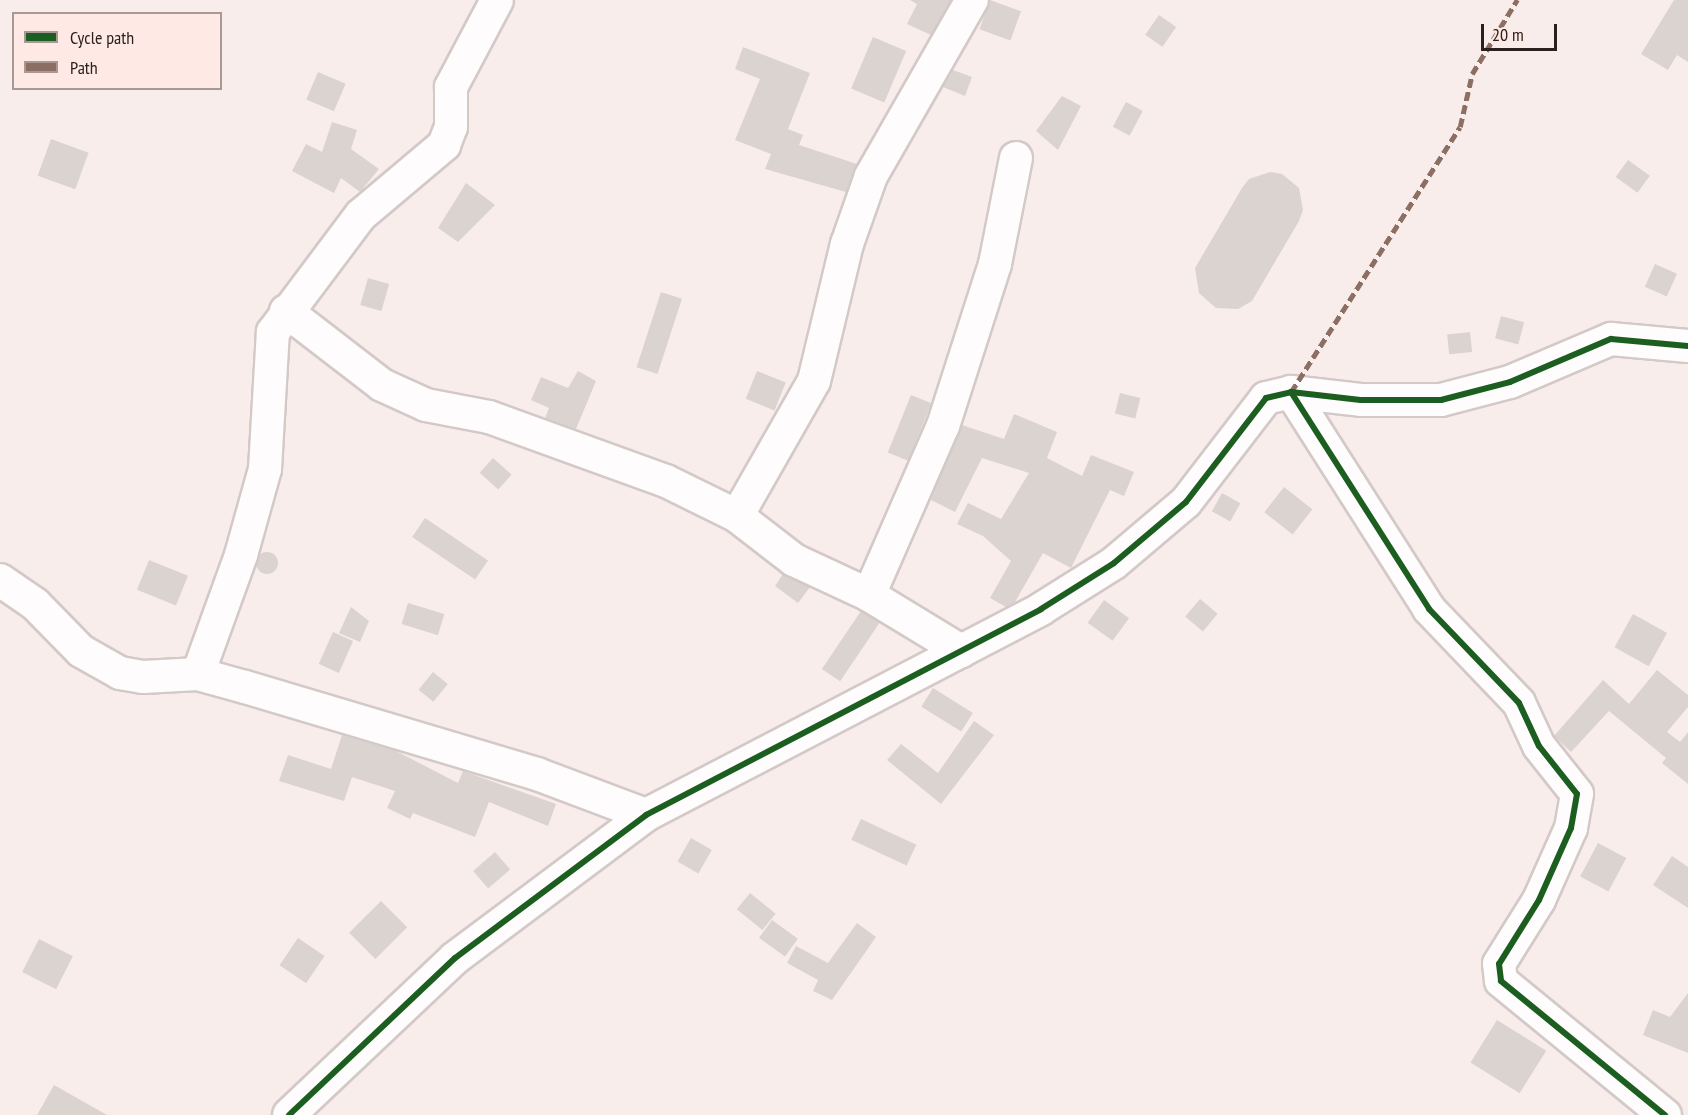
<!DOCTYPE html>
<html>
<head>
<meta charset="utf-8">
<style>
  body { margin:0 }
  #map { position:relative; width:1688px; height:1115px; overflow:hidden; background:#f8edeb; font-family:"PT Sans Narrow",sans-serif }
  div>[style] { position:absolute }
  .building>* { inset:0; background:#dbd3cf; transform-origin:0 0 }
  .round { border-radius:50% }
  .roads { filter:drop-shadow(2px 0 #d3c9c7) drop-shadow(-2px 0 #d3c9c7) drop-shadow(0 2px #d3c9c7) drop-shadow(0 -2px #d3c9c7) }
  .minor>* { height:32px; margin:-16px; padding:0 16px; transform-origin:16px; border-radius:16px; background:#fefcfc }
  .quiet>* { height:4.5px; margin-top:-2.25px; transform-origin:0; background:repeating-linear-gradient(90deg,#8d6e63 0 9px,transparent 0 13.5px) }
  .cycleway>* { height:6px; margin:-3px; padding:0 3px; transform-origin:3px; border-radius:3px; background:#1b5e20 }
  span { translate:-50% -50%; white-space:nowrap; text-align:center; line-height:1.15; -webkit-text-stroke:4.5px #fee9e5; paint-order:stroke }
  .legend { position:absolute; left:12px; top:12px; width:210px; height:78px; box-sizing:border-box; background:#fee9e5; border:2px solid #a99996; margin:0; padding:8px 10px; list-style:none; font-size:18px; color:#2a211f }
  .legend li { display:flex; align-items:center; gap:12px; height:30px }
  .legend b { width:30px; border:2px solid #a99996 }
  .scale { position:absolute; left:1481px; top:24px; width:76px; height:27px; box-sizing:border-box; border:3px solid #2a211f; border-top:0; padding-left:8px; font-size:18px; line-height:21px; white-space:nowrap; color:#2a211f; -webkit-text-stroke:4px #fee9e5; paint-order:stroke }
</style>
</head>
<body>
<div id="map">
  <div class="building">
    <i style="clip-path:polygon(910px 0,951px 0,931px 35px,907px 24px,917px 4px)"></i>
    <i style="left:990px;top:0;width:33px;height:31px;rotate:20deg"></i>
    <i style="clip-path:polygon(1674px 0,1688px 0,1688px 62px,1677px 55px,1668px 70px,1641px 54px)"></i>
    <i style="left:1159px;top:15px;width:21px;height:24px;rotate:35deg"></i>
    <i style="left:873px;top:37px;width:36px;height:56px;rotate:23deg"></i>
    <i style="clip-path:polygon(743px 47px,810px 73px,788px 129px,803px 135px,799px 145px,857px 164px,846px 192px,765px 169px,771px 154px,735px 140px,760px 79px,735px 69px)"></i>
    <i style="clip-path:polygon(953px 70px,972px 77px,965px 96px,943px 87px)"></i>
    <i style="left:318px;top:72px;width:30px;height:30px;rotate:23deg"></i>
    <i style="clip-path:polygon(1062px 96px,1081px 106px,1058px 150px,1036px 131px)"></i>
    <i style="left:1126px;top:102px;width:19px;height:28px;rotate:28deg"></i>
    <i style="clip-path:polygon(332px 122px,357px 130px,351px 149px,379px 169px,360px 192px,341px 178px,334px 193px,292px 171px,306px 144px,322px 152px)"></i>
    <i style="left:51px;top:139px;width:40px;height:39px;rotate:20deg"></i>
    <i style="left:1628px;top:160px;width:27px;height:21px;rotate:36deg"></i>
    <i style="clip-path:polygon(1270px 172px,1282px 174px,1299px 188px,1303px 210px,1299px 221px,1252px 301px,1238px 309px,1216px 308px,1199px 293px,1195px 268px,1242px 188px,1249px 179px)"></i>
    <i style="clip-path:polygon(466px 183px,495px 205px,458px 242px,438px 228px)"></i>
    <i style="left:1655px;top:264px;width:24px;height:25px;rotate:24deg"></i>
    <i style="left:368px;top:278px;width:22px;height:28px;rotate:16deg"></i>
    <i style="left:661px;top:292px;width:22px;height:79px;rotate:18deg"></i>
    <i style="left:1501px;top:316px;width:24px;height:23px;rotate:15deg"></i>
    <i style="left:1470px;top:332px;width:20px;height:23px;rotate:84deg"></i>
    <i style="clip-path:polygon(578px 371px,596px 381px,576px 429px,545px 418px,549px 408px,531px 400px,541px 377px,568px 388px)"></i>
    <i style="left:757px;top:371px;width:31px;height:30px;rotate:22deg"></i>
    <i style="left:1120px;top:393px;width:21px;height:21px;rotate:14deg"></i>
    <i style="left:911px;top:395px;width:22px;height:62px;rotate:22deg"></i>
    <i style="clip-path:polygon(1014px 414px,1057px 432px,1047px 458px,1082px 476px,1091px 455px,1134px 472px,1124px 496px,1110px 490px,1071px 568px,1043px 553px,1015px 602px,1006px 607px,990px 598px,1011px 561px,983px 536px,957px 524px,968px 503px,1001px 519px,1029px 473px,982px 458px,955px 512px,931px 500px,962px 425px,1004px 439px)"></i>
    <i style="left:493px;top:458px;width:25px;height:20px;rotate:42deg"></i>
    <i style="left:1284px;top:487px;width:36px;height:32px;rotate:38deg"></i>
    <i style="left:1222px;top:493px;width:21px;height:21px;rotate:29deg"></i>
    <i style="left:425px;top:518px;width:76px;height:23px;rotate:34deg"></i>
    <i class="round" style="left:256px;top:552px;width:22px;height:22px"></i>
    <i style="left:149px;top:560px;width:42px;height:32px;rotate:22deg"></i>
    <i style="clip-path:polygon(783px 574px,810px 587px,798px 603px,775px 586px)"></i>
    <i style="left:1200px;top:599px;width:23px;height:23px;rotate:40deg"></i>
    <i style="left:1104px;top:600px;width:31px;height:28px;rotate:36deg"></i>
    <i style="left:408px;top:603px;width:38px;height:22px;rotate:17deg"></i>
    <i style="clip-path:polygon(351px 607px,369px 621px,360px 642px,339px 633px)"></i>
    <i style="left:861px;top:611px;width:22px;height:70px;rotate:34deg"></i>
    <i style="left:1633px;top:614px;width:39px;height:38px;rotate:29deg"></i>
    <i style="left:333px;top:632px;width:22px;height:35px;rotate:24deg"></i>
    <i style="clip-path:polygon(1657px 670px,1688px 695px,1688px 707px,1667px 732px,1680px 742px,1688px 732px,1688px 784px,1662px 763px,1666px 758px,1609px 711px,1571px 752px,1554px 736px,1603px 680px,1629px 704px)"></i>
    <i style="left:433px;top:672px;width:19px;height:23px;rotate:39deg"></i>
    <i style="left:933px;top:688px;width:47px;height:22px;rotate:32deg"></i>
    <i style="clip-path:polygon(974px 721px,994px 735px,941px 804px,887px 760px,901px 744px,938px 773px)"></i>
    <i style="clip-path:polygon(342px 735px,396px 751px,458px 783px,463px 771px,556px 804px,548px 826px,489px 802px,475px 837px,413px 813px,410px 819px,387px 808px,395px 791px,352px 777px,344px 801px,279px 781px,288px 755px,331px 769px)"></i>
    <i style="left:861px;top:819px;width:61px;height:23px;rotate:25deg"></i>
    <i style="left:691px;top:838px;width:24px;height:27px;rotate:30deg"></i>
    <i style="left:1598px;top:843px;width:32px;height:38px;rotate:28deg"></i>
    <i style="left:495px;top:852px;width:23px;height:29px;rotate:49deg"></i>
    <i style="clip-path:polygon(1672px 856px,1688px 867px,1688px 908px,1653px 885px)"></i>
    <i style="left:750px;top:893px;width:33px;height:21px;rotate:39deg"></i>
    <i style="left:381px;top:901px;width:37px;height:45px;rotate:45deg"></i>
    <i style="left:772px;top:920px;width:32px;height:22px;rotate:36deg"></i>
    <i style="clip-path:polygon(857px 923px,876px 937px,832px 1000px,813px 991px,818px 980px,787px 963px,796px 946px,828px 963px)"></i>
    <i style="left:298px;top:938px;width:32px;height:33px;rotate:34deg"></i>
    <i style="left:39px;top:939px;width:38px;height:37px;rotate:27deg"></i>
    <i style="clip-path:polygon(1688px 993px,1688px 1053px,1643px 1035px,1653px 1010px,1670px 1017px)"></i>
    <i style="left:1497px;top:1020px;width:58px;height:50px;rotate:32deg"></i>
    <i style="clip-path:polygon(54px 1085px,107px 1115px,37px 1115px)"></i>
  </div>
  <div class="roads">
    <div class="minor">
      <i style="left:286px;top:311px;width:121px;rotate:37.6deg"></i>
      <i style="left:382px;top:385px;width:48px;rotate:24.4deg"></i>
      <i style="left:426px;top:405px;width:64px;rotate:10.8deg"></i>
      <i style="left:489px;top:417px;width:188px;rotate:19.9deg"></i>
      <i style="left:666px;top:481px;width:79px;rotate:26.2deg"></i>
      <i style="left:737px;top:516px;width:72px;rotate:37.7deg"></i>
      <i style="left:794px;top:560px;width:83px;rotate:25deg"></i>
      <i style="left:869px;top:595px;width:108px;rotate:31.3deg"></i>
      <i style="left:1291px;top:392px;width:257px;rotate:57.5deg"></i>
      <i style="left:1429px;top:609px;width:130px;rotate:46.2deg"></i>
      <i style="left:1519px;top:703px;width:47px;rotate:65.1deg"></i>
      <i style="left:1539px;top:746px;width:61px;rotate:51.6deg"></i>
      <i style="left:1577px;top:794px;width:35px;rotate:100deg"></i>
      <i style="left:1571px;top:828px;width:79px;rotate:114deg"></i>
      <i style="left:1539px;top:900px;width:75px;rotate:122deg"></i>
      <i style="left:1499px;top:964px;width:17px;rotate:83deg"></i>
      <i style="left:1501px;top:981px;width:212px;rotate:39.3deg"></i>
      <i style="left:737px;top:516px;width:155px;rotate:-60.3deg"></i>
      <i style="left:814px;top:381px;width:141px;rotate:-76.5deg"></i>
      <i style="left:847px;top:244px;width:72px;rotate:-70.6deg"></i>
      <i style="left:871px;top:176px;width:203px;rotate:-60.2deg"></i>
      <i style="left:0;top:580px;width:42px;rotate:34.4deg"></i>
      <i style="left:35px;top:604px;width:66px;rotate:45.6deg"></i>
      <i style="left:81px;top:651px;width:45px;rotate:29.4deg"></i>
      <i style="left:120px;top:673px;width:23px;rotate:10deg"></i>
      <i style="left:143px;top:677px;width:55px;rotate:-3.1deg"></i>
      <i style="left:198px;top:674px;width:49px;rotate:15.5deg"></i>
      <i style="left:245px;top:687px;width:305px;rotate:16.6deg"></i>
      <i style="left:537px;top:774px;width:116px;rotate:20.6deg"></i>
      <i style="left:869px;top:595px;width:184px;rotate:-66.4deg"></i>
      <i style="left:943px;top:426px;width:170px;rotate:-72.2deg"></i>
      <i style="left:995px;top:264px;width:108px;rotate:-78.8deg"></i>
      <i style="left:198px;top:674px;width:127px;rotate:-70.1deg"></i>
      <i style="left:241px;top:555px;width:89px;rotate:-74.4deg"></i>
      <i style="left:265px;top:469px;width:137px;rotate:-86.7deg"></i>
      <i style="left:273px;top:332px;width:146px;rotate:-53.1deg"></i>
      <i style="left:361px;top:215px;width:109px;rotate:-40.1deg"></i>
      <i style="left:444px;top:145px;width:19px;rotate:-69deg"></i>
      <i style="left:451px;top:127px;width:40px;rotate:-90deg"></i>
      <i style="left:451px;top:87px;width:98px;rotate:-62.1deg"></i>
      <i style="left:289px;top:1115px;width:228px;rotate:-43.4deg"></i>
      <i style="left:455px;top:958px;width:239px;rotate:-36.8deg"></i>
      <i style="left:646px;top:815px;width:445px;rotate:-27.5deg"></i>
      <i style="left:1041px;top:609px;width:86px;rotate:-32.2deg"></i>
      <i style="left:1114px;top:563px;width:94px;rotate:-40.3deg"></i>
      <i style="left:1186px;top:502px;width:131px;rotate:-52.4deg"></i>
      <i style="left:1266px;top:398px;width:26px;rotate:-13deg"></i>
      <i style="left:1291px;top:392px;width:70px;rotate:6.5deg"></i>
      <i style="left:1361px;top:400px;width:80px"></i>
      <i style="left:1441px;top:400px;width:71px;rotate:-14.6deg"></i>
      <i style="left:1510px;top:382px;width:110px;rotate:-23.1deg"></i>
      <i style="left:1611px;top:339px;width:77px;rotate:5.2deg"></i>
    </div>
  </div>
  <div class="quiet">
    <i style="left:1291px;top:392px;width:314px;rotate:-57.5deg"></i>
    <i style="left:1460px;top:127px;width:54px;rotate:-77.2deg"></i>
    <i style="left:1472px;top:74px;width:87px;rotate:-58.7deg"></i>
  </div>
  <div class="cycleway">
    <i style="left:1291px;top:392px;width:257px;rotate:57.5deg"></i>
    <i style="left:1429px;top:609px;width:130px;rotate:46.2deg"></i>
    <i style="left:1519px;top:703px;width:47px;rotate:65.1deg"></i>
    <i style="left:1539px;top:746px;width:61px;rotate:51.6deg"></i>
    <i style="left:1577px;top:794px;width:35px;rotate:100deg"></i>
    <i style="left:1571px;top:828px;width:79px;rotate:114deg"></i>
    <i style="left:1539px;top:900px;width:75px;rotate:122deg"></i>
    <i style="left:1499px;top:964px;width:17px;rotate:83deg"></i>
    <i style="left:1501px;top:981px;width:212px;rotate:39.3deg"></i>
    <i style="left:289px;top:1115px;width:228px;rotate:-43.4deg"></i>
    <i style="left:455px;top:958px;width:239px;rotate:-36.8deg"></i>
    <i style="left:646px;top:815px;width:445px;rotate:-27.5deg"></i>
    <i style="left:1041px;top:609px;width:86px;rotate:-32.2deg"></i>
    <i style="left:1114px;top:563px;width:94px;rotate:-40.3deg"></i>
    <i style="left:1186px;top:502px;width:131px;rotate:-52.4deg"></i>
    <i style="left:1266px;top:398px;width:26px;rotate:-13deg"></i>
    <i style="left:1291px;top:392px;width:70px;rotate:6.5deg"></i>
    <i style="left:1361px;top:400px;width:80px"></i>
    <i style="left:1441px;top:400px;width:71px;rotate:-14.6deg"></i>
    <i style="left:1510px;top:382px;width:110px;rotate:-23.1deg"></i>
    <i style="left:1611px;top:339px;width:77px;rotate:5.2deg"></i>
  </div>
  <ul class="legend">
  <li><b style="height:8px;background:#1b5e20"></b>Cycle path</li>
  <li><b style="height:8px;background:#8d6e63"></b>Path</li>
  </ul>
  <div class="scale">20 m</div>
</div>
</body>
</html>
